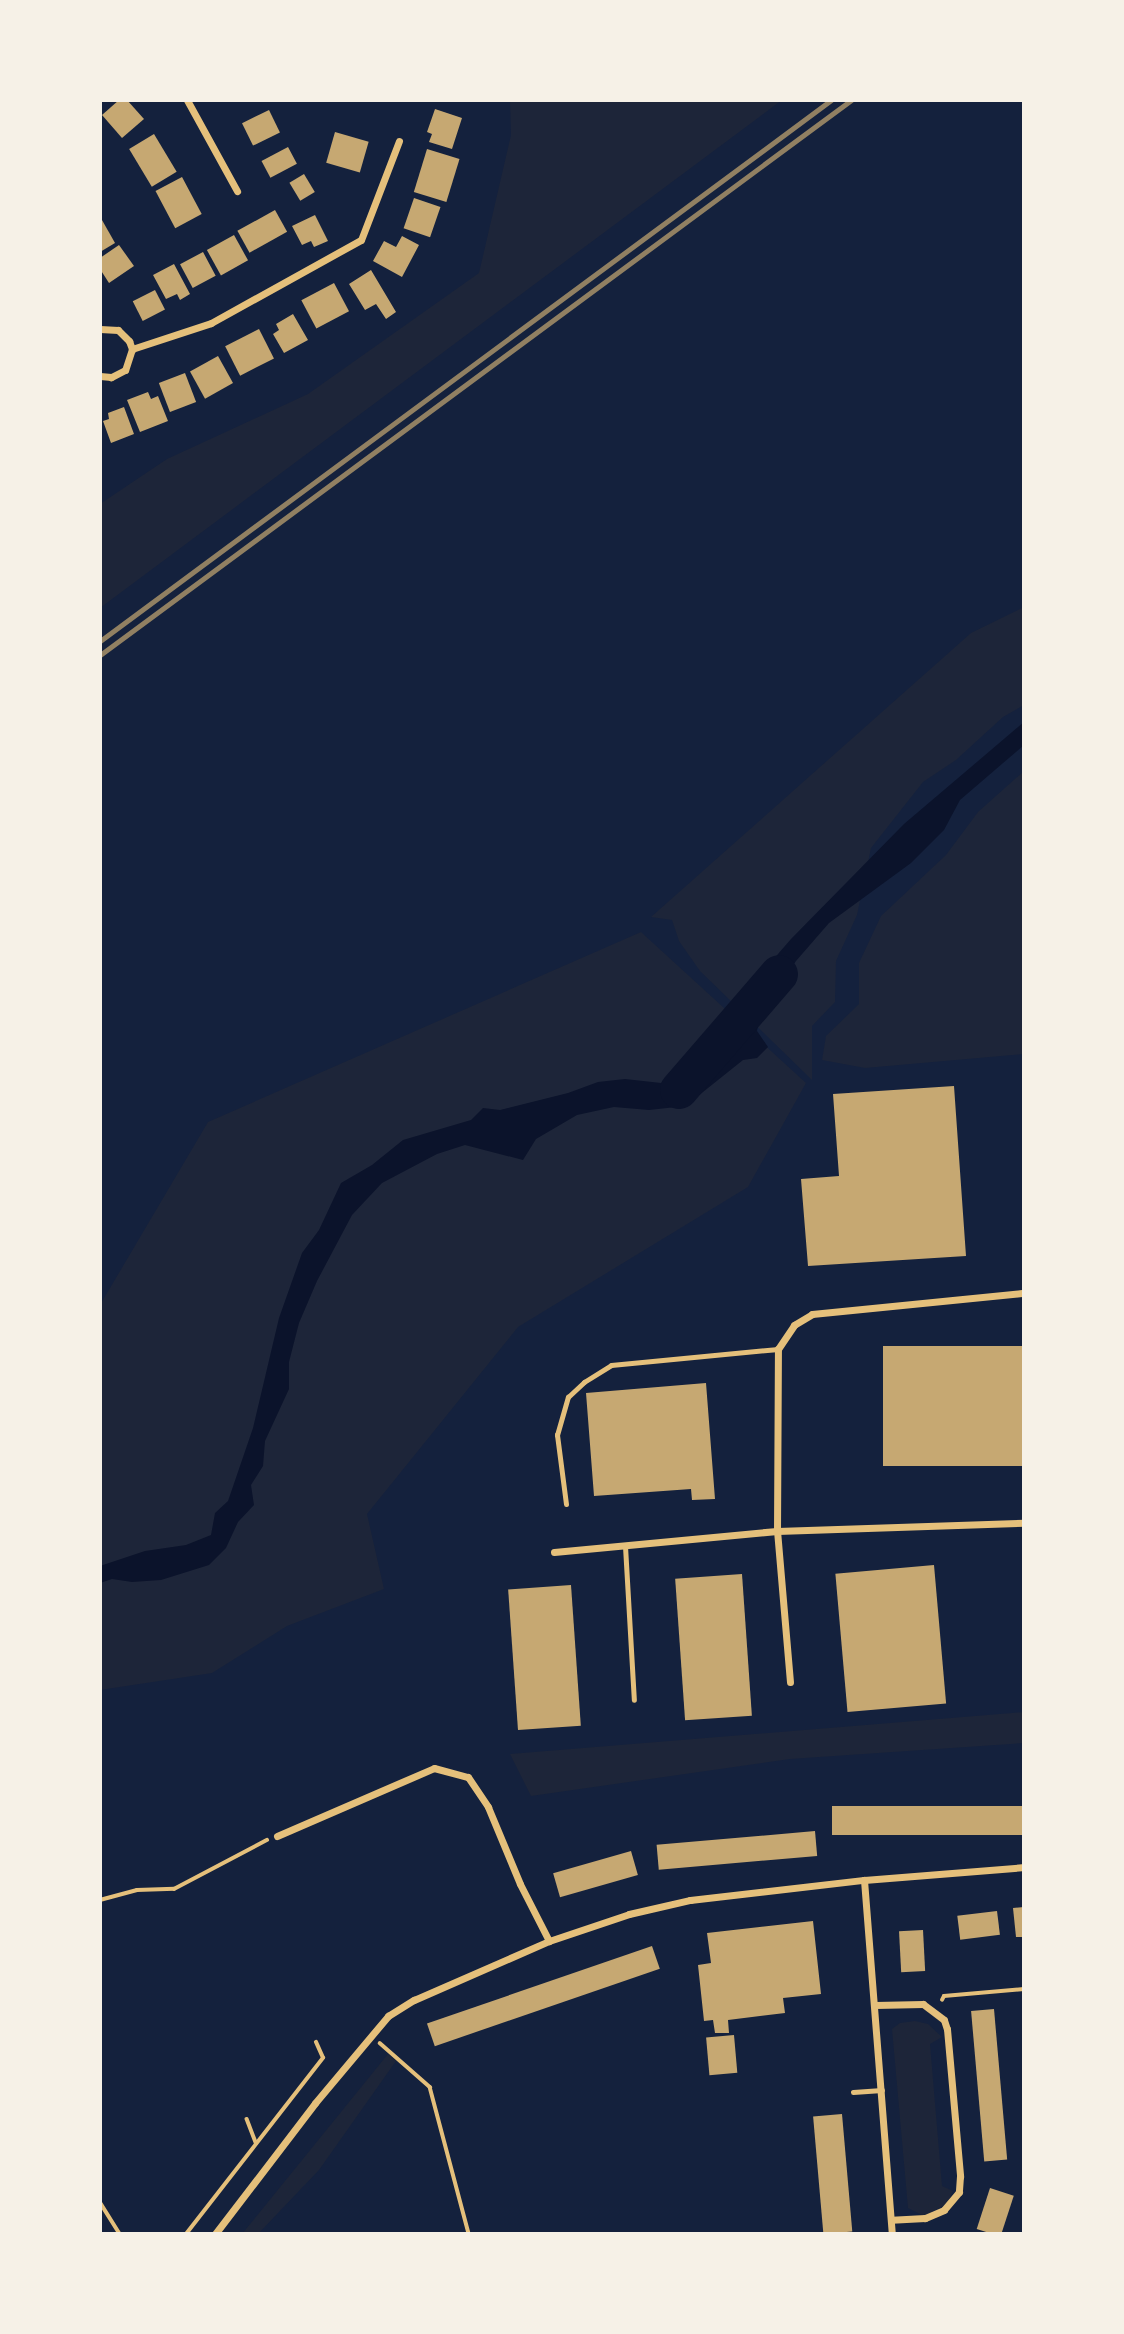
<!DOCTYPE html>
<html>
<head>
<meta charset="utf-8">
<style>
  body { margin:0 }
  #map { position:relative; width:1124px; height:2334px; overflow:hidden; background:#14213d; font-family:Inter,sans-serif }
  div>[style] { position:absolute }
  .green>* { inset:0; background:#1d2539 }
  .water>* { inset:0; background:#0b132b }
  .river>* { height:38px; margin:-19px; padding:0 19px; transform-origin:19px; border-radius:19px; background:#0b132b }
  .building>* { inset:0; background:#c6a872; transform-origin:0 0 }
  .path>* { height:3.5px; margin:-1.75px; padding:0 1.75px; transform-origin:1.75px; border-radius:1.75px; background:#e5c07b }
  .service>* { height:5px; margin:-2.5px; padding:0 2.5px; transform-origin:2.5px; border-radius:2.5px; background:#e5c07b }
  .minor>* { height:7px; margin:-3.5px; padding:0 3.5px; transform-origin:3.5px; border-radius:3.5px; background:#e5c07b }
  .rail>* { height:5px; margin:-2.5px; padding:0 2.5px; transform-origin:2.5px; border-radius:2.5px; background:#918062 }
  span { translate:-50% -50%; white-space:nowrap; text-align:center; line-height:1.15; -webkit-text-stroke:5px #f6f1e7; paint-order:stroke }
  .frame { position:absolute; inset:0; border:102px solid #f6f1e7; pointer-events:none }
</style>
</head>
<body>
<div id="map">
  <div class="green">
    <i style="clip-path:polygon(510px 100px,782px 100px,100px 608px,100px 504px,167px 459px,308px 394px,479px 273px,511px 135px)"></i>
    <i style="clip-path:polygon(1024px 607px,1024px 705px,1003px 717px,956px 760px,923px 782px,871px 848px,857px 915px,836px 961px,835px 1002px,812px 1026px,812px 1080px,700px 971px,679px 941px,672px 920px,651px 917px,971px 633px)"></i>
    <i style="clip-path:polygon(1024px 771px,1024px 1054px,865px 1068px,822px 1060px,826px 1036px,859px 1004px,859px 963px,881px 916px,946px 855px,978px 812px)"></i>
    <i style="clip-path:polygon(641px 932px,806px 1083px,748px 1187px,518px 1327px,367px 1514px,384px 1589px,287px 1626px,212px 1673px,100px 1690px,100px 1305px,208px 1122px)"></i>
    <i style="clip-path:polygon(1024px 1712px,1024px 1743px,790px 1759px,531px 1796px,510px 1754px)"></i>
    <i style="clip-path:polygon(915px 2021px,928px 2024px,942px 2037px,930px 2044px,942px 2186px,953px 2191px,947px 2204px,924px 2216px,908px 2208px,892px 2029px,900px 2023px)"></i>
    <i style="clip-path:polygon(388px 2054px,396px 2061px,319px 2170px,258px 2234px,242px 2234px)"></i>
  </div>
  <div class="water">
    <i style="clip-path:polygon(1024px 722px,1024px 745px,960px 800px,944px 830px,911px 863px,829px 923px,796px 961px,761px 1009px,757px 1031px,768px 1047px,757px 1058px,743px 1060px,698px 1096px,676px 1107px,649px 1110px,614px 1107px,577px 1115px,536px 1139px,523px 1160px,465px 1145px,437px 1154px,382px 1183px,352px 1215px,317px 1281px,299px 1323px,289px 1362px,289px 1389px,265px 1441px,263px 1466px,251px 1485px,254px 1505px,238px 1522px,226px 1548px,209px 1565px,161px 1580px,132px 1582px,112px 1579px,100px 1583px,100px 1566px,145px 1551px,186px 1545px,211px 1535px,215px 1513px,228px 1501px,253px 1428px,279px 1318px,302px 1253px,319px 1230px,341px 1183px,372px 1165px,403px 1140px,471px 1120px,483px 1108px,500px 1110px,568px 1093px,598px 1082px,625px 1079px,661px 1083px,690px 1062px,729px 1044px,740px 1035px,752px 984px,791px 939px,904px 824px)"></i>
  </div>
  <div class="river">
    <i style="left:679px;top:1090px;width:153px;rotate:-49.2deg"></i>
  </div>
  <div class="building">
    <i style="clip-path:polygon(119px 100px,127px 100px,144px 119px,122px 138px,102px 115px)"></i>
    <i style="clip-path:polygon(435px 109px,462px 118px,452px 149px,429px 142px,432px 134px,427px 132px)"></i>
    <i style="left:269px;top:110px;width:25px;height:30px;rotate:64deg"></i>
    <i style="left:335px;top:132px;width:35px;height:32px;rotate:16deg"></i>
    <i style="left:154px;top:134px;width:44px;height:29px;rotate:59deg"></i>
    <i style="left:288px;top:147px;width:19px;height:30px;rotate:62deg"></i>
    <i style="left:427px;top:149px;width:34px;height:45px;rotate:17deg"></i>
    <i style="left:304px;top:174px;width:21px;height:17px;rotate:59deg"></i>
    <i style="left:182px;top:177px;width:42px;height:30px;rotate:62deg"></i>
    <i style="left:414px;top:198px;width:28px;height:32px;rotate:19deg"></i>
    <i style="left:275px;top:210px;width:25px;height:43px;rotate:61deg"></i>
    <i style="clip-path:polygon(315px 215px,328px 241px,314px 247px,311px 241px,302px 245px,292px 226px)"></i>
    <i style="clip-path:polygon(102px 220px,115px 243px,100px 252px,100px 222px)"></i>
    <i style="left:234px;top:235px;width:29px;height:31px;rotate:61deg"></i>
    <i style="clip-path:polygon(402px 236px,419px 245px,402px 277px,373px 261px,384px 241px,396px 247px)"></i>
    <i style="clip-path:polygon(119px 245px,134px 266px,109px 283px,100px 269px,100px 258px)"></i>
    <i style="left:203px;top:252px;width:27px;height:26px;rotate:62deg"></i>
    <i style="clip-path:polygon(174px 264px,190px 294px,180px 300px,177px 294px,166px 299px,153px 275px)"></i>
    <i style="clip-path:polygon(371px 270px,396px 312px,386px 319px,376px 304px,365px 310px,349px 284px)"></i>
    <i style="left:334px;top:283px;width:32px;height:37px;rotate:62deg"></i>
    <i style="left:155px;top:290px;width:22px;height:25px;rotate:63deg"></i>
    <i style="clip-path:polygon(293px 314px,308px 340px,284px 353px,273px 334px,279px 330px,276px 324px)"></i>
    <i style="left:259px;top:329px;width:33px;height:38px;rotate:63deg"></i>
    <i style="left:218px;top:356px;width:31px;height:32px;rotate:61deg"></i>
    <i style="left:185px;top:373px;width:31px;height:28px;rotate:69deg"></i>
    <i style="clip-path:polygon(148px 392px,151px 399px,158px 396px,168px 421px,140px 432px,127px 400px)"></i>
    <i style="clip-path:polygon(124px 407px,134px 434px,111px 443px,103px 421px,109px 419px,108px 413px)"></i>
    <i style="clip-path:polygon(954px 1086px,966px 1256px,808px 1266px,801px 1179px,839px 1176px,833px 1094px)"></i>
    <i style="left:1024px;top:1346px;width:120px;height:141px;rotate:90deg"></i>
    <i style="clip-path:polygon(706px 1383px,715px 1499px,692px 1500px,691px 1489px,594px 1496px,586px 1393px)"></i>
    <i style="left:934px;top:1565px;width:139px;height:99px;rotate:85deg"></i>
    <i style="left:742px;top:1574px;width:142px;height:67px;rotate:86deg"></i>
    <i style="left:571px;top:1585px;width:141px;height:63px;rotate:86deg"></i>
    <i style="left:1024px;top:1806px;width:29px;height:192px;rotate:90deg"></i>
    <i style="left:815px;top:1831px;width:25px;height:159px;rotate:85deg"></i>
    <i style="left:631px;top:1851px;width:25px;height:81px;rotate:74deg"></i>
    <i style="clip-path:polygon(1024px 1907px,1024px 1937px,1016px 1937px,1013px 1908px)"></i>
    <i style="left:997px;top:1911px;width:24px;height:40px;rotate:83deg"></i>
    <i style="clip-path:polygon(813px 1921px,821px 1994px,783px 1998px,785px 2013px,728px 2020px,729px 2033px,715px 2033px,713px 2020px,704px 2021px,698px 1965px,711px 1963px,707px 1933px)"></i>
    <i style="left:923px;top:1930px;width:41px;height:24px;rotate:87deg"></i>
    <i style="left:652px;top:1946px;width:24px;height:238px;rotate:71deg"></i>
    <i style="left:994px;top:2009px;width:151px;height:23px;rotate:85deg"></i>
    <i style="left:734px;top:2035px;width:38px;height:28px;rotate:85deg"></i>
    <i style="left:842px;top:2114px;width:118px;height:29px;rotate:85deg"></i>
    <i style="left:990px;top:2188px;width:25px;height:43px;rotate:18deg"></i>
  </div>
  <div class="path">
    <i style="left:100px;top:1900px;width:38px;rotate:-15deg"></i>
    <i style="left:137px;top:1890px;width:37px;rotate:-2deg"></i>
    <i style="left:174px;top:1889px;width:105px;rotate:-27.8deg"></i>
    <i style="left:942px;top:2000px;width:4px;rotate:-63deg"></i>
    <i style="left:944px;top:1996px;width:80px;rotate:-5deg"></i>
    <i style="left:380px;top:2043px;width:67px;rotate:41.3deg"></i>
    <i style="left:430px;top:2087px;width:152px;rotate:75.1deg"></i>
    <i style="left:247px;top:2119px;width:26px;rotate:69deg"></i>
    <i style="left:100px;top:2202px;width:38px;rotate:58deg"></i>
    <i style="left:186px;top:2234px;width:223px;rotate:-52.1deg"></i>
    <i style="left:323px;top:2058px;width:17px;rotate:-114deg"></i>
  </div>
  <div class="service">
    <i style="left:566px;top:1504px;width:70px;rotate:-97.4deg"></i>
    <i style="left:557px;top:1435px;width:40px;rotate:-74deg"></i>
    <i style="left:568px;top:1397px;width:22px;rotate:-43deg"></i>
    <i style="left:584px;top:1382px;width:32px;rotate:-32deg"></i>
    <i style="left:611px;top:1365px;width:168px;rotate:-5.5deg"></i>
    <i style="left:625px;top:1546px;width:154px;rotate:86.7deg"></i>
    <i style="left:853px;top:2092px;width:29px;rotate:-4deg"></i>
  </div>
  <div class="minor">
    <i style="left:187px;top:100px;width:104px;rotate:61.2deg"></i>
    <i style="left:100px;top:329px;width:18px;rotate:3deg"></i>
    <i style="left:118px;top:330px;width:16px;rotate:45deg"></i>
    <i style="left:129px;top:341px;width:9px;rotate:69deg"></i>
    <i style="left:132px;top:349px;width:22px;rotate:108deg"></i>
    <i style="left:125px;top:370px;width:16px;rotate:153deg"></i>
    <i style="left:111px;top:377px;width:11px;rotate:-175deg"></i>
    <i style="left:132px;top:349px;width:83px;rotate:-18.2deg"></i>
    <i style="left:211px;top:323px;width:171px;rotate:-29deg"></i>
    <i style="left:361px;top:240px;width:106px;rotate:-69deg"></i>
    <i style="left:554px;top:1552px;width:224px;rotate:-5.4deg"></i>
    <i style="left:777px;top:1531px;width:247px;rotate:-1.9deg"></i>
    <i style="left:790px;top:1682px;width:152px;rotate:-94.9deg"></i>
    <i style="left:777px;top:1531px;width:182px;rotate:-89.7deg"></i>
    <i style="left:778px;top:1349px;width:29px;rotate:-56deg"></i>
    <i style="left:794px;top:1325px;width:21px;rotate:-31deg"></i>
    <i style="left:812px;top:1314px;width:213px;rotate:-5.7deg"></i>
    <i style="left:277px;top:1836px;width:171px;rotate:-23.4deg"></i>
    <i style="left:434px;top:1768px;width:35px;rotate:15deg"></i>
    <i style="left:468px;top:1777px;width:36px;rotate:56deg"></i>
    <i style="left:488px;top:1807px;width:83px;rotate:67.4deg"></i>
    <i style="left:520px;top:1884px;width:64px;rotate:63deg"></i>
    <i style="left:864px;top:1880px;width:355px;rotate:85.5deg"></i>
    <i style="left:875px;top:2005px;width:48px;rotate:-1.2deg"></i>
    <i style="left:923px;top:2004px;width:26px;rotate:37deg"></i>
    <i style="left:944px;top:2020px;width:9px;rotate:72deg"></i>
    <i style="left:947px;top:2029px;width:148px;rotate:84.9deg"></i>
    <i style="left:960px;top:2176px;width:16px;rotate:94deg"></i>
    <i style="left:959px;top:2192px;width:23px;rotate:130deg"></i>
    <i style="left:944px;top:2210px;width:21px;rotate:157deg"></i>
    <i style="left:925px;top:2218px;width:33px;rotate:177deg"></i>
    <i style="left:215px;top:2234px;width:165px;rotate:-52.6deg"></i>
    <i style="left:315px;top:2103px;width:114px;rotate:-50deg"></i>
    <i style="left:388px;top:2016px;width:31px;rotate:-32deg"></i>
    <i style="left:414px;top:2000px;width:147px;rotate:-23.6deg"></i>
    <i style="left:549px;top:1941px;width:84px;rotate:-18.6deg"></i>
    <i style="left:629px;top:1914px;width:63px;rotate:-12.9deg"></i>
    <i style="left:690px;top:1900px;width:175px;rotate:-6.6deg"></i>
    <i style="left:864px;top:1880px;width:161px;rotate:-4.6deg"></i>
  </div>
  <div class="rail">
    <i style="left:100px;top:641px;width:909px;rotate:-36.5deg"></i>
    <i style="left:100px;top:655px;width:934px;rotate:-36.46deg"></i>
  </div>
  <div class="frame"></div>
</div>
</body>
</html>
